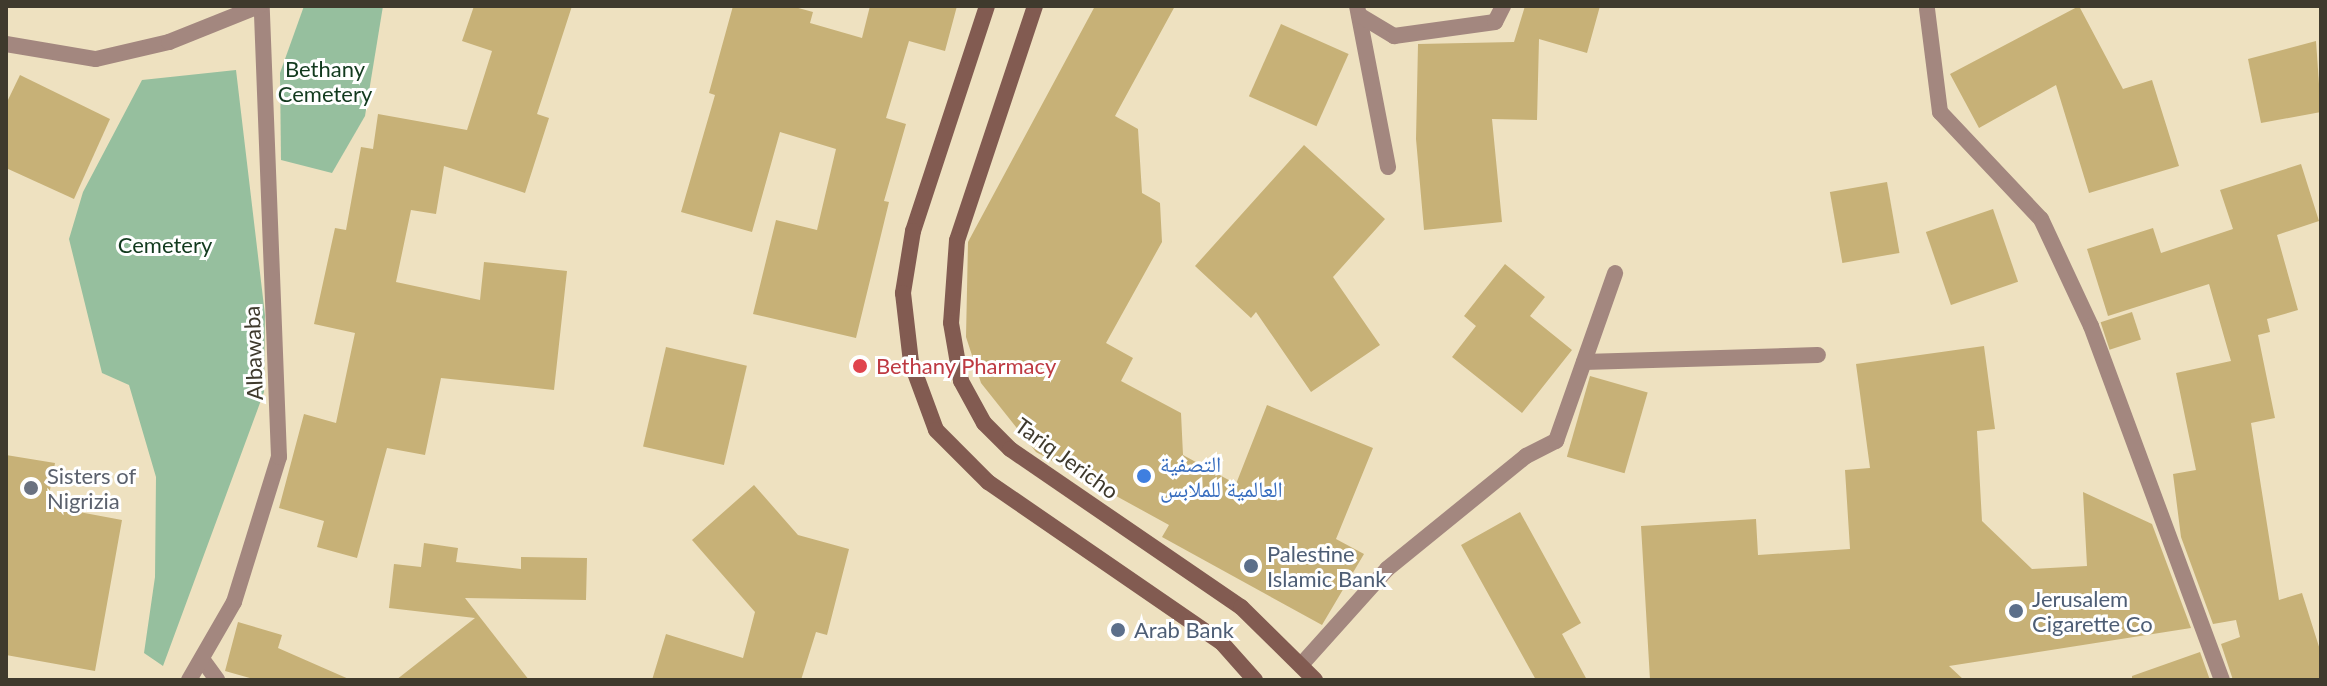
<!DOCTYPE html>
<html>
<head>
<meta charset="utf-8">
<style>
  body { margin:0 }
  #map { position:relative; width:2327px; height:686px; overflow:hidden; background:#eee1c0; font-family:Lato,"Noto Naskh Arabic",sans-serif }
  div>[style] { position:absolute }
  .green>* { inset:0; background:#96bf9e }
  .building>* { inset:0; background:#c7b177; transform-origin:0 0 }
  .minor>* { height:16px; margin:-8px; padding:0 8px; transform-origin:8px; border-radius:8px; background:#a3877f }
  .tertiary>* { height:16px; margin:-8px; padding:0 8px; transform-origin:8px; border-radius:8px; background:#a3877f }
  .secondary>* { height:16px; margin:-8px; padding:0 8px; transform-origin:8px; border-radius:8px; background:#825b51 }
  .dots>* { width:22px; height:22px; translate:-50% -50%; box-sizing:border-box; border:4px solid #fff; border-radius:50% }
  span { translate:-50% -50%; white-space:nowrap; text-align:center; line-height:1.15; -webkit-text-stroke:6px #fff; paint-order:stroke }
  .park-label { font-size:22px; color:#123a1e }
  .street-label { font-size:22px; color:#3f3a2d }
  .health-label { font-size:22px; color:#be3a42 }
  .left { translate:0 -50%; text-align:left }
  .shop-label { font-size:22px; color:#366cbe }
  .worship-label { font-size:22px; color:#5b616d }
  .service-label { font-size:22px; color:#4e5e75 }
  .frame { position:absolute; inset:0; border:8px solid #3f3a2d; pointer-events:none }
</style>
</head>
<body>
<div id="map">
  <div class="green">
    <i style="clip-path:polygon(304px 6px,383px 6px,365px 116px,332px 173px,281px 160px,280px 73px)"></i>
    <i style="clip-path:polygon(236px 70px,265px 315px,264px 392px,163px 666px,144px 653px,155px 577px,156px 477px,129px 385px,102px 373px,69px 239px,83px 192px,142px 80px)"></i>
  </div>
  <div class="building">
    <i style="clip-path:polygon(474px 6px,572px 6px,537px 114px,549px 118px,525px 193px,444px 166px,436px 214px,411px 210px,396px 282px,480px 300px,484px 262px,567px 271px,554px 390px,441px 378px,425px 455px,387px 448px,357px 558px,317px 547px,324px 521px,279px 508px,304px 414px,336px 423px,355px 333px,314px 324px,335px 228px,346px 230px,361px 147px,373px 149px,378px 114px,467px 130px,492px 51px,462px 41px)"></i>
    <i style="clip-path:polygon(733px 6px,791px 6px,813px 12px,810px 23px,862px 38px,870px 6px,957px 6px,945px 51px,909px 41px,886px 118px,906px 124px,884px 201px,889px 202px,856px 338px,753px 314px,776px 220px,817px 230px,836px 149px,780px 132px,752px 232px,681px 212px,715px 95px,709px 93px)"></i>
    <i style="clip-path:polygon(1095px 6px,1175px 6px,1115px 116px,1138px 129px,1142px 193px,1160px 203px,1162px 242px,1106px 343px,1133px 358px,1121px 381px,1181px 413px,1183px 455px,1236px 484px,1267px 405px,1373px 448px,1336px 539px,1364px 554px,1322px 625px,1162px 537px,1169px 525px,1036px 452px,981px 383px,966px 337px,968px 242px)"></i>
    <i style="clip-path:polygon(1525px 6px,1600px 6px,1587px 53px,1539px 39px,1537px 120px,1492px 119px,1502px 222px,1424px 230px,1416px 139px,1418px 44px,1514px 42px)"></i>
    <i style="clip-path:polygon(2079px 6px,2123px 89px,2152px 80px,2179px 166px,2089px 193px,2056px 85px,1979px 128px,1950px 74px)"></i>
    <i style="left:1281px;top:24px;width:74px;height:79px;rotate:24deg"></i>
    <i style="clip-path:polygon(2316px 41px,2321px 112px,2261px 123px,2248px 59px)"></i>
    <i style="clip-path:polygon(20px 75px,110px 119px,74px 199px,6px 168px,6px 104px)"></i>
    <i style="clip-path:polygon(1304px 145px,1385px 219px,1333px 277px,1380px 345px,1311px 392px,1256px 312px,1251px 318px,1195px 266px)"></i>
    <i style="clip-path:polygon(2301px 164px,2319px 221px,2277px 235px,2298px 310px,2267px 319px,2270px 332px,2258px 335px,2275px 418px,2251px 423px,2279px 600px,2302px 593px,2321px 653px,2321px 680px,2233px 680px,2221px 644px,2240px 637px,2236px 620px,2213px 624px,2181px 537px,2173px 474px,2196px 470px,2176px 373px,2231px 361px,2209px 284px,2108px 316px,2087px 249px,2153px 228px,2161px 253px,2233px 229px,2220px 190px)"></i>
    <i style="left:1887px;top:182px;width:72px;height:58px;rotate:80deg"></i>
    <i style="left:1993px;top:209px;width:77px;height:71px;rotate:71deg"></i>
    <i style="clip-path:polygon(1505px 264px,1545px 297px,1530px 316px,1572px 350px,1522px 413px,1452px 357px,1476px 326px,1464px 316px)"></i>
    <i style="left:2132px;top:312px;width:29px;height:33px;rotate:72deg"></i>
    <i style="clip-path:polygon(1984px 346px,1995px 429px,1977px 431px,1982px 521px,2032px 569px,2087px 566px,2083px 492px,2152px 524px,2191px 628px,1949px 666px,1964px 680px,1650px 680px,1641px 526px,1756px 519px,1758px 555px,1850px 549px,1845px 470px,1870px 468px,1856px 364px)"></i>
    <i style="left:666px;top:347px;width:83px;height:102px;rotate:13deg"></i>
    <i style="left:1590px;top:376px;width:60px;height:84px;rotate:16deg"></i>
    <i style="clip-path:polygon(6px 455px,55px 463px,47px 506px,122px 520px,95px 671px,6px 655px)"></i>
    <i style="clip-path:polygon(754px 485px,798px 535px,849px 549px,827px 635px,816px 632px,801px 680px,652px 680px,666px 634px,743px 658px,755px 612px,692px 540px)"></i>
    <i style="clip-path:polygon(1520px 512px,1581px 623px,1562px 634px,1587px 680px,1536px 680px,1461px 545px)"></i>
    <i style="clip-path:polygon(424px 543px,458px 548px,456px 562px,521px 569px,521px 557px,587px 558px,586px 600px,465px 598px,529px 680px,396px 680px,475px 618px,389px 608px,394px 564px,421px 567px)"></i>
    <i style="clip-path:polygon(238px 622px,282px 635px,278px 648px,351px 680px,257px 680px,225px 671px)"></i>
    <i style="clip-path:polygon(2200px 652px,2210px 680px,2132px 680px,2132px 676px)"></i>
  </div>
  <div class="minor">
    <i style="left:1357px;top:6px;width:164px;rotate:79.1deg"></i>
    <i style="left:1927px;top:9px;width:104px;rotate:82.8deg"></i>
    <i style="left:1940px;top:112px;width:147px;rotate:46.7deg"></i>
    <i style="left:2041px;top:219px;width:118px;rotate:65deg"></i>
    <i style="left:2091px;top:326px;width:377px;rotate:69.7deg"></i>
    <i style="left:1359px;top:15px;width:41px;rotate:31deg"></i>
    <i style="left:1394px;top:36px;width:102px;rotate:-7.9deg"></i>
    <i style="left:1495px;top:22px;width:18px;rotate:-63deg"></i>
    <i style="left:1584px;top:362px;width:234px;rotate:-1.7deg"></i>
    <i style="left:202px;top:659px;width:26px;rotate:54deg"></i>
    <i style="left:1301px;top:665px;width:129px;rotate:-48.1deg"></i>
    <i style="left:1387px;top:569px;width:179px;rotate:-39.1deg"></i>
    <i style="left:1526px;top:456px;width:34px;rotate:-27deg"></i>
    <i style="left:1556px;top:441px;width:178px;rotate:-70.6deg"></i>
    <i style="left:189px;top:680px;width:90px;rotate:-60deg"></i>
    <i style="left:234px;top:602px;width:152px;rotate:-72.8deg"></i>
    <i style="left:279px;top:457px;width:451px;rotate:-92.2deg"></i>
  </div>
  <div class="tertiary">
    <i style="left:6px;top:44px;width:91px;rotate:9.5deg"></i>
    <i style="left:96px;top:59px;width:75px;rotate:-13.1deg"></i>
    <i style="left:169px;top:42px;width:97px;rotate:-21.8deg"></i>
  </div>
  <div class="secondary">
    <i style="left:987px;top:6px;width:237px;rotate:108.2deg"></i>
    <i style="left:913px;top:231px;width:63px;rotate:99.2deg"></i>
    <i style="left:903px;top:293px;width:69px;rotate:83.4deg"></i>
    <i style="left:911px;top:362px;width:72px;rotate:69.8deg"></i>
    <i style="left:936px;top:430px;width:74px;rotate:45deg"></i>
    <i style="left:988px;top:482px;width:284px;rotate:34.5deg"></i>
    <i style="left:1222px;top:643px;width:50px;rotate:48.3deg"></i>
    <i style="left:1035px;top:6px;width:247px;rotate:108.4deg"></i>
    <i style="left:957px;top:240px;width:83px;rotate:94.1deg"></i>
    <i style="left:951px;top:323px;width:59px;rotate:80.2deg"></i>
    <i style="left:961px;top:381px;width:48px;rotate:61.3deg"></i>
    <i style="left:984px;top:423px;width:37px;rotate:45deg"></i>
    <i style="left:1010px;top:449px;width:280px;rotate:34.4deg"></i>
    <i style="left:1241px;top:607px;width:104px;rotate:44.6deg"></i>
  </div>
  <div class="dots">
    <i style="left:860px;top:366px;background:#e0444e"></i>
    <i style="left:1144px;top:476px;background:#3f7fe0"></i>
    <i style="left:31px;top:488px;background:#6b7280"></i>
    <i style="left:1251px;top:566px;background:#5c6f8a"></i>
    <i style="left:2016px;top:611px;background:#5c6f8a"></i>
    <i style="left:1118px;top:630px;background:#5c6f8a"></i>
  </div>
  <div class="park-label">
    <span style="left:325px;top:81px">Bethany<br>Cemetery</span>
    <span style="left:165px;top:245px">Cemetery</span>
  </div>
  <div class="street-label">
    <span style="left:253px;top:353px;rotate:-92deg">Albawaba</span>
    <span style="left:1067px;top:458px;rotate:36deg">Tariq Jericho</span>
  </div>
  <div class="health-label">
    <span class="left" style="left:876px;top:366px">Bethany Pharmacy</span>
  </div>
  <div class="shop-label">
    <span class="left" style="left:1160px;top:476px">التصفية<br>العالمية للملابس</span>
  </div>
  <div class="worship-label">
    <span class="left" style="left:47px;top:488px">Sisters of<br>Nigrizia</span>
  </div>
  <div class="service-label">
    <span class="left" style="left:1267px;top:566px">Palestine<br>Islamic Bank</span>
    <span class="left" style="left:2032px;top:611px">Jerusalem<br>Cigarette Co</span>
    <span class="left" style="left:1134px;top:630px">Arab Bank</span>
  </div>
  <div class="frame"></div>
</div>
</body>
</html>
